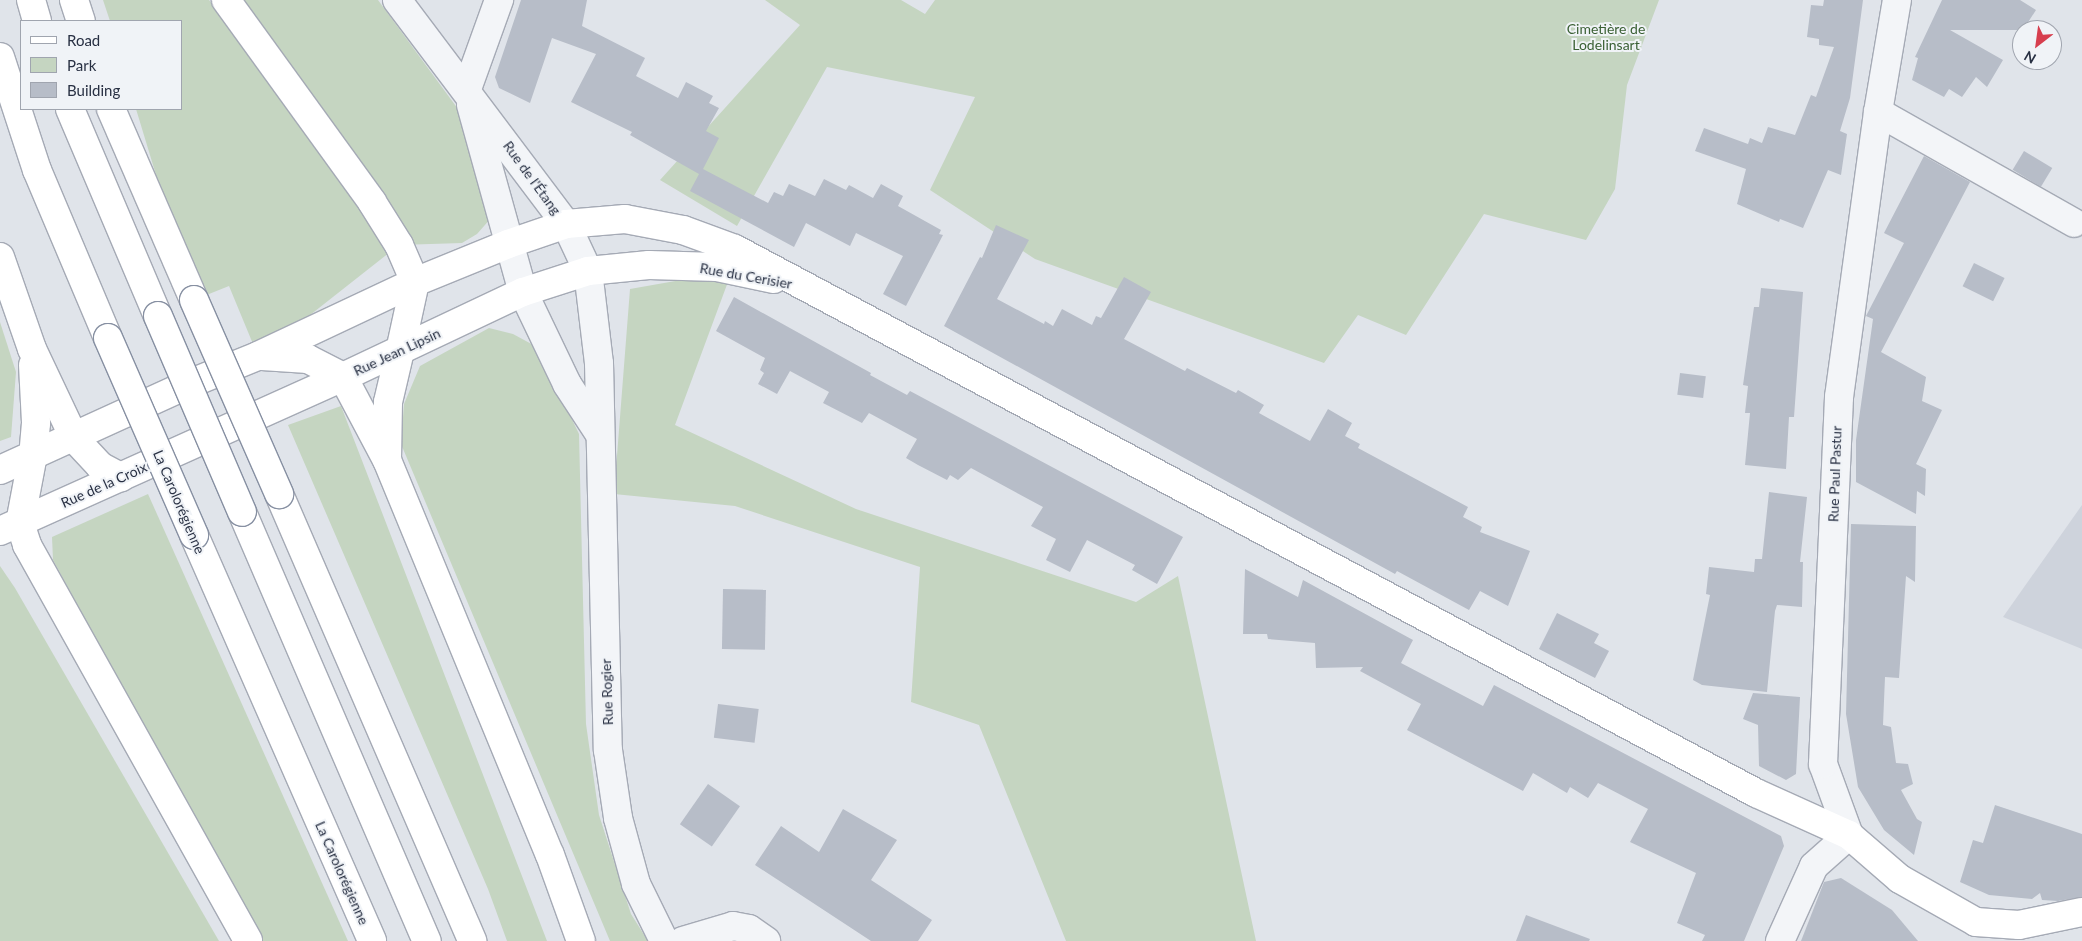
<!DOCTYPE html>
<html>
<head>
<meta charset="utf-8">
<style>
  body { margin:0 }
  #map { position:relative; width:2082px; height:941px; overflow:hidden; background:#e0e4ea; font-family:Lato,sans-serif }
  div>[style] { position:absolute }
  .built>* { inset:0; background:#ced3dc }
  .green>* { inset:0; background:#c5d5c1 }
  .building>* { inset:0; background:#b7bdc8; transform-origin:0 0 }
  .roads { filter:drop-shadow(1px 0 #a5aab5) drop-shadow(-1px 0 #a5aab5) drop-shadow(0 1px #a5aab5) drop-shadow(0 -1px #a5aab5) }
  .street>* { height:28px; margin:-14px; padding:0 14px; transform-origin:14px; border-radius:14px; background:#f3f5f8 }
  .secondary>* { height:28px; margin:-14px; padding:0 14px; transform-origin:14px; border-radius:14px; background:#fff }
  .highway>* { height:28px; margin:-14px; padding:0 14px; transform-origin:14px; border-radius:14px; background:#fff }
  .bridges { filter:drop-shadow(1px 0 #8790a2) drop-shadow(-1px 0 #8790a2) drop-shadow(0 1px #8790a2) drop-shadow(0 -1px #8790a2) }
  .highway-bridge>* { height:28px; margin:-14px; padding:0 14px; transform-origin:14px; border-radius:14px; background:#fff }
  span { translate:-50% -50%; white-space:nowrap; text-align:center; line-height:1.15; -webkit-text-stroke:4px #f0f3f7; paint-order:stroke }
  .park-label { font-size:14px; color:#3a6034 }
  .street-label { font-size:14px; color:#283043 }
  .legend { position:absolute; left:20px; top:20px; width:162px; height:90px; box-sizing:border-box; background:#f0f3f7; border:1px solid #a0a5af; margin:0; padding:6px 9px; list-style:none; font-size:15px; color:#283043 }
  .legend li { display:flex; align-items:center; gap:10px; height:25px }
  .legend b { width:25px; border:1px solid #a0a5af }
  .north { position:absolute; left:2012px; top:20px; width:50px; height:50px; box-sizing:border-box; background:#f0f3f7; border:1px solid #a0a5af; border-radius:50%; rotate:210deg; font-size:14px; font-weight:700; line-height:20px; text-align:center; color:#283043 }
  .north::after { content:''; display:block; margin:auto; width:18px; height:22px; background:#d73e4e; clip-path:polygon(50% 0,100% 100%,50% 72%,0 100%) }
</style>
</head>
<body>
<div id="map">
  <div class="built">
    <i style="clip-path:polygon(2082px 505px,2082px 649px,2003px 617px)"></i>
  </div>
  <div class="green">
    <i style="clip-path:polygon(103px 0,209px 0,391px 235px,227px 0,378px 0,480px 139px,499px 209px,477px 234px,462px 243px,399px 245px,258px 356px,229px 286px,194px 300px,136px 109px,181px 109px,181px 21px,110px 21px)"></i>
    <i style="clip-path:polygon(765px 0,901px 0,925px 14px,935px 0,1659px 0,1627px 85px,1615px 189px,1586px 240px,1484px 214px,1406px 335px,1358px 315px,1324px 363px,1035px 259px,930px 190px,975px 97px,827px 67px,737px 226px,660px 180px,800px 25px)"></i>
    <i style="clip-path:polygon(732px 271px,675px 425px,856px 509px,1136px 602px,1178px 576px,1256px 941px,1066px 941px,979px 725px,911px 702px,920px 567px,735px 506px,614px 494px,630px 289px)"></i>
    <i style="clip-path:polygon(0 322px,16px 372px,11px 437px,0 441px)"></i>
    <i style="clip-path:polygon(489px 328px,513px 334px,537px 347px,579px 434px,586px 724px,599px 815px,631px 914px,648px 941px,610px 941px,401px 444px,404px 404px,420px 366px)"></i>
    <i style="clip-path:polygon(341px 406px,547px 941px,507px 941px,488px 889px,288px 425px)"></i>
    <i style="clip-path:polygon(148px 494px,348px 941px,260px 941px,53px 560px,52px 537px)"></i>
    <i style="clip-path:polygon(0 566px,15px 588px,219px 941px,0 941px)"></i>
  </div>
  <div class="building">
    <i style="clip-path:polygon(521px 0,587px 0,582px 26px,645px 58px,636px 76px,678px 98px,686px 82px,713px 96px,709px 103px,719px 108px,706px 131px,719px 138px,703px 169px,768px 203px,774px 192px,783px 196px,789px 184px,815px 196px,824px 179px,846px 190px,849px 185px,873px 198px,881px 184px,903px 196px,898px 206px,941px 230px,939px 234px,943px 235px,906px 306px,883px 294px,903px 256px,856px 233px,850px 246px,806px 223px,794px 247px,690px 191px,699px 174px,630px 135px,632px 132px,571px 102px,596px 54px,552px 38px,530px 103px,499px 88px,495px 77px)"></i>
    <i style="clip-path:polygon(1824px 0,1863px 0,1850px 98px,1840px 131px,1847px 134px,1841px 175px,1828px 170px,1803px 228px,1780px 219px,1779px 222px,1737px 204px,1746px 169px,1695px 151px,1704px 128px,1748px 144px,1750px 138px,1762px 143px,1768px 127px,1795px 135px,1811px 95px,1816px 97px,1834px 47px,1819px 45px,1819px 39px,1807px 37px,1811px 5px,1823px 6px)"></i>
    <i style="clip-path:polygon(1942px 0,2020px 0,2036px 10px,2023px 30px,1950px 30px,2003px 60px,1987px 87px,1976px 77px,1962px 97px,1949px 89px,1944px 97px,1912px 80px,1918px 58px,1915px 57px)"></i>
    <i style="left:2024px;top:151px;width:33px;height:22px;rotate:31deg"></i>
    <i style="clip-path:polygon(1924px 156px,1970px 182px,1881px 352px,1926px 377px,1922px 401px,1942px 410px,1916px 464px,1926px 469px,1925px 496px,1917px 491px,1916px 514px,1856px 482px,1856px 440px,1873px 319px,1866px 316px,1904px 243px,1884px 233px)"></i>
    <i style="clip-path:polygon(996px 225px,1029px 240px,997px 299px,1044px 324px,1045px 321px,1053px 326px,1062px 309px,1092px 325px,1096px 316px,1101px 318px,1124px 277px,1151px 292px,1124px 339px,1185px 371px,1187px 368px,1236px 393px,1238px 390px,1264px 405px,1259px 413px,1310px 441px,1328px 409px,1352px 423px,1345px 436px,1360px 444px,1358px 448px,1468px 507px,1463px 517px,1482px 527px,1480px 532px,1530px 551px,1508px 606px,1480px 591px,1469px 610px,1397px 571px,1395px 574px,944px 326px,980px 257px,982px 258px)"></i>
    <i style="left:1974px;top:263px;width:34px;height:26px;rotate:26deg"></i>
    <i style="clip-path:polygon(1761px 288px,1803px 292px,1794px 417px,1789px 417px,1786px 469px,1745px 465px,1750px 413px,1745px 413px,1748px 386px,1743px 385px,1754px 307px,1759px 307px)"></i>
    <i style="clip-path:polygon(734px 297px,871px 373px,870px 375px,907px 395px,910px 391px,1183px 537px,1157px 584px,1132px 570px,1135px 565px,1087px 540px,1070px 572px,1046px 560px,1056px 539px,1031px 526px,1043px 507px,971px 468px,958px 480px,950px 475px,947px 480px,918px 465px,906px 458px,917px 439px,869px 413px,862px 423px,823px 403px,829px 392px,790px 371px,777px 394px,758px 384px,764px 373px,760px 370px,765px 358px,716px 331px)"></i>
    <i style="left:1680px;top:373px;width:26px;height:22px;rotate:7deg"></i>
    <i style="clip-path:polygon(1769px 492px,1807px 497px,1800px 562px,1803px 562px,1802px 607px,1777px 605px,1775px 611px,1767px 692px,1702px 685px,1693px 680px,1710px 595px,1706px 594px,1709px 567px,1754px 572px,1755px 559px,1762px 559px)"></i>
    <i style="clip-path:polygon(1851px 524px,1916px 526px,1915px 582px,1906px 576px,1899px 678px,1885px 677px,1883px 725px,1891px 727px,1896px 763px,1908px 764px,1913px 784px,1901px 790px,1917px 819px,1922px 822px,1914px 855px,1884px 830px,1858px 787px,1846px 714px)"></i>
    <i style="clip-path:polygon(1245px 569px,1298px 597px,1303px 580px,1413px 640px,1401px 663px,1483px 706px,1494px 685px,1781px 836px,1784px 846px,1744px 941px,1702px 941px,1705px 935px,1677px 923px,1696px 873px,1630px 842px,1648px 809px,1598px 783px,1588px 798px,1570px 787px,1567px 793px,1533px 773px,1523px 791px,1407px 730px,1421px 704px,1360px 671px,1363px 667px,1316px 668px,1315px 643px,1268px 639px,1267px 634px,1243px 634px)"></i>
    <i style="left:723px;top:589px;width:43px;height:60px;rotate:1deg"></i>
    <i style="clip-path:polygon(1557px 613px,1599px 634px,1594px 643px,1609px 651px,1595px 678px,1539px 649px)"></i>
    <i style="clip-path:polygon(1753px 693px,1800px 697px,1796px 774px,1786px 780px,1759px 766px,1758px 725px,1743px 719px)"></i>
    <i style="left:718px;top:704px;width:41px;height:34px;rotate:7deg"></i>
    <i style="left:708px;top:784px;width:39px;height:49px;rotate:35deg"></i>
    <i style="clip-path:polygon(1995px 805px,2082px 834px,2082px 897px,2058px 901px,2042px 900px,2040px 893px,2032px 899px,1989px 895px,1960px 882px,1973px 840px,1983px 843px)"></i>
    <i style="clip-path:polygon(843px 809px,897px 840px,871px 880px,932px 920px,918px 941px,871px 941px,755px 865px,781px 826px,819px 852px)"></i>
    <i style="clip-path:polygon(1841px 878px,1892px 910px,1918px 941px,1801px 941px,1824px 882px)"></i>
    <i style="clip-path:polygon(1526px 915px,1590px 939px,1589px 941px,1516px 941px)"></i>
  </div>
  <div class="roads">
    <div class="street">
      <i style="left:397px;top:0;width:281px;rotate:53deg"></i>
      <i style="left:566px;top:224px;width:52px;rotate:64.9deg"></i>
      <i style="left:588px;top:271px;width:93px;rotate:83.2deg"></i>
      <i style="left:599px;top:363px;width:387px;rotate:88.7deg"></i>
      <i style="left:608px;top:750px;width:69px;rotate:81.6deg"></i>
      <i style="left:618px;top:818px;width:68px;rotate:74.7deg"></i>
      <i style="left:636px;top:884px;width:64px;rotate:63.8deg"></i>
      <i style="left:467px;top:89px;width:95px;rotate:-70.2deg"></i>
      <i style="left:471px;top:105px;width:194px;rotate:74.5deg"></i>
      <i style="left:523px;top:292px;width:102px;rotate:64.4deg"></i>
      <i style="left:567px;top:384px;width:59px;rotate:56.9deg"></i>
      <i style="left:1878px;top:112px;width:225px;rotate:29.5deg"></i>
      <i style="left:683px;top:941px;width:52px;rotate:-16.7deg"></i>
      <i style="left:733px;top:926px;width:16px;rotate:11deg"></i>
      <i style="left:749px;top:929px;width:21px;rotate:35deg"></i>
      <i style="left:1780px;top:941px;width:82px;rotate:-65.6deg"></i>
      <i style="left:1814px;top:866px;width:47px;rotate:-41.5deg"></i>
      <i style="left:1849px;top:835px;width:76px;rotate:-110.1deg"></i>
      <i style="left:1823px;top:764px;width:367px;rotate:-87.5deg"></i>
      <i style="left:1839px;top:397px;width:288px;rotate:-82.2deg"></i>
      <i style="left:1878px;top:112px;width:114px;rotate:-80.4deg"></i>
    </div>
    <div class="secondary">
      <i style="left:400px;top:351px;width:71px;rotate:-77.7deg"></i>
      <i style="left:262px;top:356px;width:46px;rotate:3.7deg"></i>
      <i style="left:308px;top:359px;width:39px;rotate:27deg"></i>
      <i style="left:74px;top:438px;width:38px;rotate:47deg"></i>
      <i style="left:100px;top:466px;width:24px;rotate:28deg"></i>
      <i style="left:0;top:470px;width:202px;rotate:-24.5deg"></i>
      <i style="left:184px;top:386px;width:80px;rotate:-22.1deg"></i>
      <i style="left:258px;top:356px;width:174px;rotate:-25.2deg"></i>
      <i style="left:415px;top:282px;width:100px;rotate:-22.2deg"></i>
      <i style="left:508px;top:244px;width:61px;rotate:-19deg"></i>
      <i style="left:566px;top:224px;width:59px;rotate:-4.8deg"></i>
      <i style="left:625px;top:219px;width:59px;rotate:10.7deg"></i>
      <i style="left:683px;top:230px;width:55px;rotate:20.1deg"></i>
      <i style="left:735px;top:249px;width:1157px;rotate:28.05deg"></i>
      <i style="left:1756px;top:793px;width:102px;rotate:24.3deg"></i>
      <i style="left:1849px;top:835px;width:67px;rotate:40.8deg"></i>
      <i style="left:1900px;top:879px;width:87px;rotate:29.5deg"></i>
      <i style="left:1976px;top:922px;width:43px;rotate:4deg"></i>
      <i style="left:2019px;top:925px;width:64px;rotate:-11.7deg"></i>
      <i style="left:20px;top:523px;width:69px;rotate:-79.2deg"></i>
      <i style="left:0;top:531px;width:376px;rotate:-24.2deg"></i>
      <i style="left:343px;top:377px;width:199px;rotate:-25.3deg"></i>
      <i style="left:523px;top:292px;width:68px;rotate:-17.9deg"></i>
      <i style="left:588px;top:271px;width:61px;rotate:-5.6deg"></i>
      <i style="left:649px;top:265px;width:68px;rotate:1.7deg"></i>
      <i style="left:717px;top:267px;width:58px;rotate:11.9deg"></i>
    </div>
    <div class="highway">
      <i style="left:31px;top:0;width:22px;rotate:74deg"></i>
      <i style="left:74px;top:0;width:22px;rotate:72deg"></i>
      <i style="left:226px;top:0;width:249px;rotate:54.1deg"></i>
      <i style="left:372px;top:202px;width:51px;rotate:57.9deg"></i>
      <i style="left:399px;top:245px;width:40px;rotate:66.6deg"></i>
      <i style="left:0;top:57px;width:119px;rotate:71.9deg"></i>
      <i style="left:37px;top:170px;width:182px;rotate:67.1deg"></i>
      <i style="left:70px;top:109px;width:225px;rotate:67deg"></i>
      <i style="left:111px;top:109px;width:208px;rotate:66.5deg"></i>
      <i style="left:0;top:257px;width:97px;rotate:70.8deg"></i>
      <i style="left:32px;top:349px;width:98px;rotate:64.7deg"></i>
      <i style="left:33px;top:365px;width:58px;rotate:87deg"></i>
      <i style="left:36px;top:423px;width:32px;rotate:95deg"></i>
      <i style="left:343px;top:377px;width:94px;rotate:62.1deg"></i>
      <i style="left:387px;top:460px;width:427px;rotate:67.6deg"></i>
      <i style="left:550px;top:855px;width:91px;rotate:70.2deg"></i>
      <i style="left:387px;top:459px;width:57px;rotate:-89deg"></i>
      <i style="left:388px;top:402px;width:52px;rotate:-76.8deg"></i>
      <i style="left:279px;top:494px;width:487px;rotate:66.6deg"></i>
      <i style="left:242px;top:512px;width:467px;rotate:66.7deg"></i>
      <i style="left:20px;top:523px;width:23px;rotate:72deg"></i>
      <i style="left:27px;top:545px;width:453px;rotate:60.8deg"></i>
      <i style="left:194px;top:535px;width:443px;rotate:66.3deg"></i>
    </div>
  </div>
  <div class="bridges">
    <div class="highway-bridge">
      <i style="left:194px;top:300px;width:212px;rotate:66.3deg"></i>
      <i style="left:158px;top:316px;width:213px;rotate:66.8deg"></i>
      <i style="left:108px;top:338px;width:215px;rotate:66.4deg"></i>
    </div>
  </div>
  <div class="park-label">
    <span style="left:1606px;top:37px">Cimetière de<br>Lodelinsart</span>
  </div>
  <div class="street-label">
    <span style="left:532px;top:178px;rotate:54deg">Rue de l'Étang</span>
    <span style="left:746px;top:276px;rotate:10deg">Rue du Cerisier</span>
    <span style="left:397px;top:352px;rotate:-25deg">Rue Jean Lipsin</span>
    <span style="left:1835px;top:474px;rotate:-88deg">Rue Paul Pastur</span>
    <span style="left:104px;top:485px;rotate:-24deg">Rue de la Croix</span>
    <span style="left:179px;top:502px;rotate:67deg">La Carolorégienne</span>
    <span style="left:607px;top:692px;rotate:-92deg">Rue Rogier</span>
    <span style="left:342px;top:873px;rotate:66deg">La Carolorégienne</span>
  </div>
  <ul class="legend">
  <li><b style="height:6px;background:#fff"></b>Road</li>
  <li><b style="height:14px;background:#c5d5c1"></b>Park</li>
  <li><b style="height:14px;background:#b7bdc8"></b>Building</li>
  </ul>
  <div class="north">N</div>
</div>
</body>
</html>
